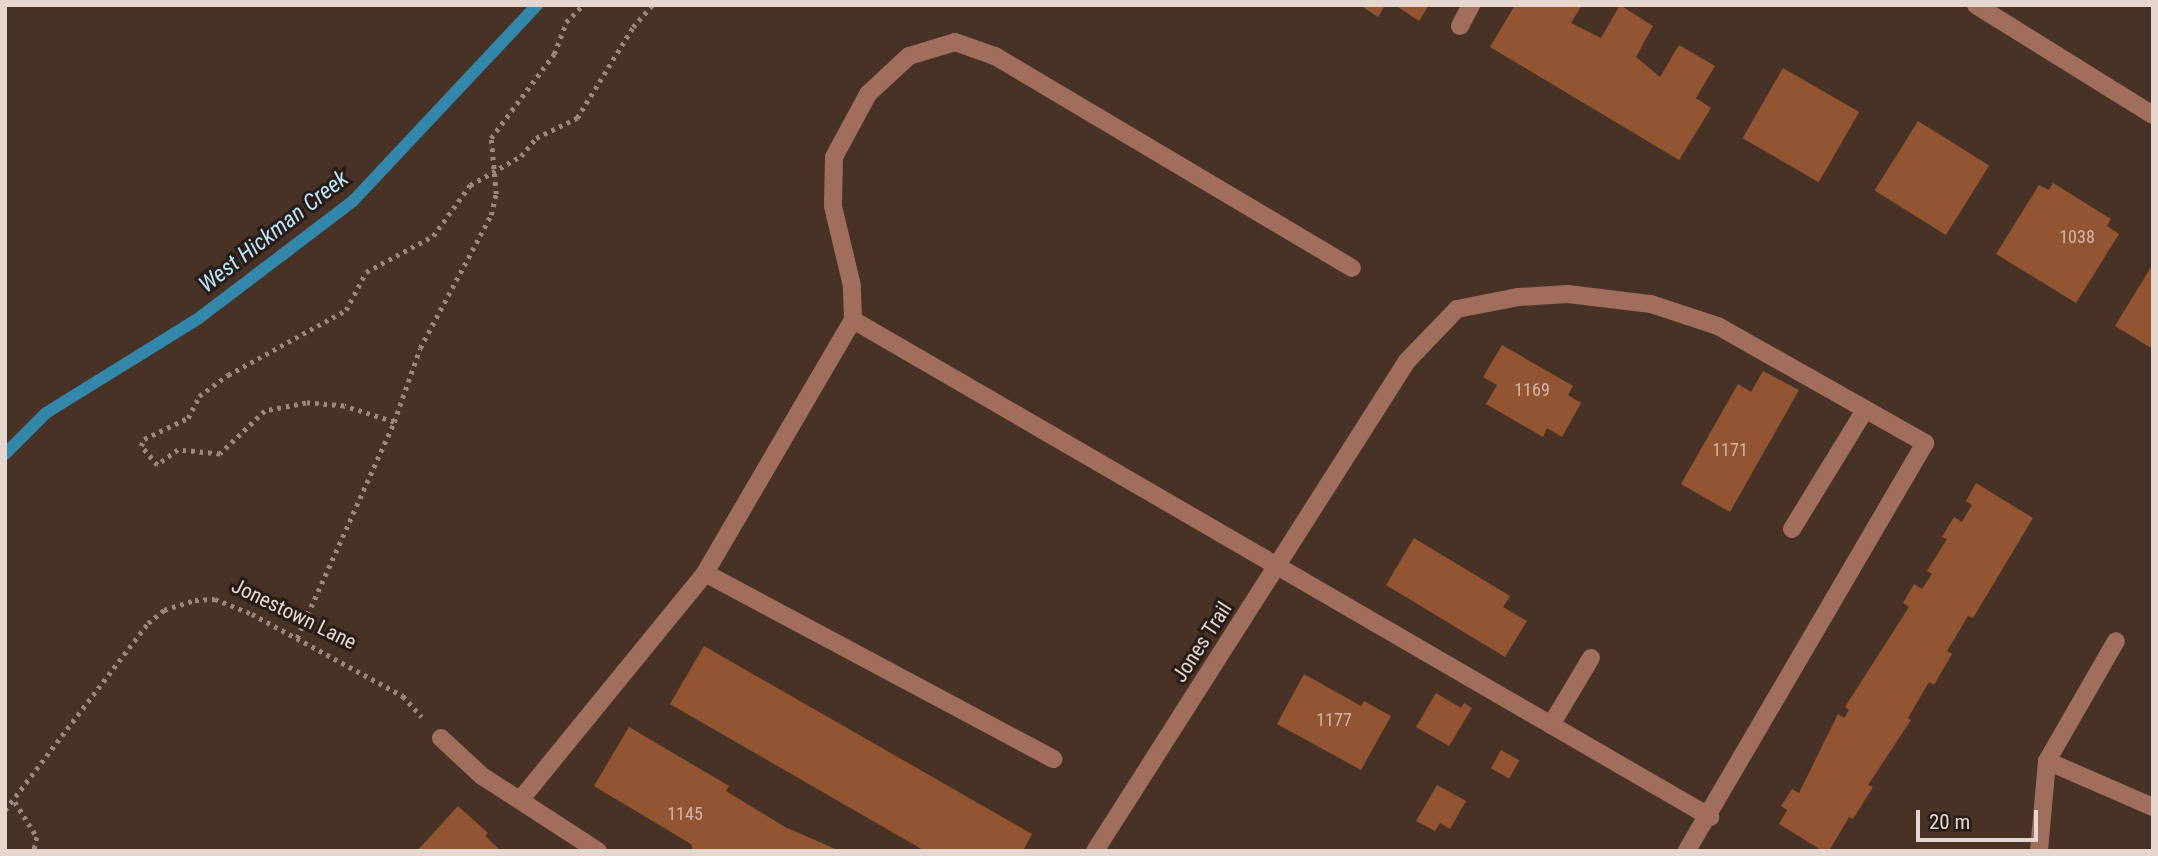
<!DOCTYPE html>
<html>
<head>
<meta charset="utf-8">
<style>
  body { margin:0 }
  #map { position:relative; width:2158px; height:856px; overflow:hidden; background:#483226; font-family:"Roboto Condensed",sans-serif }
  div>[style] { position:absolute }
  .stream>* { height:12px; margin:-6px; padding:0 6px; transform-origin:6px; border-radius:6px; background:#3287ab }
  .building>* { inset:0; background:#935432; transform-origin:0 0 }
  .path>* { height:4.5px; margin-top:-2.25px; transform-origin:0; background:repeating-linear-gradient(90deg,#9a877e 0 3.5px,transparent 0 8.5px) }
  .minor>* { height:18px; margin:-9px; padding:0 9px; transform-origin:9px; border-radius:9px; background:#a16e5d }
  span { translate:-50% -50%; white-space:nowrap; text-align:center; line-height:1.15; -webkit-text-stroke:6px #271c17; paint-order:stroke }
  .number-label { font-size:18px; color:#d0b6a8 }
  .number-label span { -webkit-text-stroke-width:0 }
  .street-label { font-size:21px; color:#e5d6cf }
  .water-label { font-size:23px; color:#bbe4f8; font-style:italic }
  .frame { position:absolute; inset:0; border:7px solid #e5d6cf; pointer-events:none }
  .scale { position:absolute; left:1916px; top:810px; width:122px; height:32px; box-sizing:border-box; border:4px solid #e5d6cf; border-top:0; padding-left:9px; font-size:21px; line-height:24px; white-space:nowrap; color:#e5d6cf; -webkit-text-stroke:5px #271c17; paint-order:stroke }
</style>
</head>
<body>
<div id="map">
  <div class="stream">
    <i style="left:5px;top:454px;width:58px;rotate:-45deg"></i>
    <i style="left:46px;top:413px;width:180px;rotate:-31.8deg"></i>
    <i style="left:199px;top:318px;width:193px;rotate:-37.2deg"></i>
    <i style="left:353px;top:201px;width:269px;rotate:-46.8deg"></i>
  </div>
  <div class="building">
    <i style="clip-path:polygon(1360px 5px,1385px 5px,1378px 17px)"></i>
    <i style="clip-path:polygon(1395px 5px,1429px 5px,1419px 21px)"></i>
    <i style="clip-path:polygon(1515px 5px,1582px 5px,1571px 23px,1601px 38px,1620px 5px,1653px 26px,1636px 57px,1660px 77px,1679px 45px,1715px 66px,1696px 98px,1711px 108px,1679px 160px,1490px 47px)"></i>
    <i style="left:1783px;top:68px;width:88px;height:81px;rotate:30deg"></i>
    <i style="left:1918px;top:121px;width:84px;height:82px;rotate:32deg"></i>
    <i style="clip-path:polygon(2053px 183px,2111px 219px,2107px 226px,2119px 234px,2076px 303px,1996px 254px,2039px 185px,2049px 190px)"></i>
    <i style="clip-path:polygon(2153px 264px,2153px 349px,2115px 326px)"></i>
    <i style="clip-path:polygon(1502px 345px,1573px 386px,1568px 395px,1581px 403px,1562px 437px,1547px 428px,1543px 437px,1486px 404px,1497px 385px,1483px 377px)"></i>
    <i style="clip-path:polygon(1763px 371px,1799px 390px,1730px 512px,1681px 484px,1738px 384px,1751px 392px)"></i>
    <i style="clip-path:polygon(1976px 483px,2033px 518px,1973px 618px,1968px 616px,1947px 651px,1952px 654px,1934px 685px,1929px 682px,1908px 718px,1911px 720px,1868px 785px,1873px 787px,1853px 819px,1849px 817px,1829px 851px,1823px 851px,1779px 824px,1787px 810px,1781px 806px,1792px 789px,1799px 793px,1838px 714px,1844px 718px,1849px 710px,1845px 707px,1909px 607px,1903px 603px,1914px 584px,1922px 589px,1932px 574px,1927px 571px,1947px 539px,1942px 537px,1954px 517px,1962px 522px,1972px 505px,1966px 501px)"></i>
    <i style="clip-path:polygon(1414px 538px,1510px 596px,1503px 607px,1527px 621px,1505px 657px,1386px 585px)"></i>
    <i style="clip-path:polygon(704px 646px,1032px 834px,1023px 851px,925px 851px,670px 704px)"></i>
    <i style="clip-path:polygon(1304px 674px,1361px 706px,1364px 701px,1391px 716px,1361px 770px,1277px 724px)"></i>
    <i style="clip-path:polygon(1436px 693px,1461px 708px,1464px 703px,1472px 708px,1449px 746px,1416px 727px)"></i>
    <i style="clip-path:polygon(629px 727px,729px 786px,726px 791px,785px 827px,840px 851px,693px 851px,691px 844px,594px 786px)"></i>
    <i style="left:1501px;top:750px;width:21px;height:21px;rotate:29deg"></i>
    <i style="clip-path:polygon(1437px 785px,1466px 801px,1450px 829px,1440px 823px,1435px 831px,1416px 821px)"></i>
    <i style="clip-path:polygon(458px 806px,488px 833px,485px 836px,501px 851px,417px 851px)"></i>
  </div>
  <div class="path">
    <i style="left:394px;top:422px;width:52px;rotate:-162.3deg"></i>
    <i style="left:344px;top:406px;width:38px;rotate:-175deg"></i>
    <i style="left:306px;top:403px;width:42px;rotate:169deg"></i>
    <i style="left:265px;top:411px;width:62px;rotate:136.3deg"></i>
    <i style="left:220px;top:454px;width:42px;rotate:-174.6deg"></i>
    <i style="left:178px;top:450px;width:26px;rotate:144deg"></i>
    <i style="left:157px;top:465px;width:25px;rotate:-130deg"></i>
    <i style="left:141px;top:446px;width:8px;rotate:-67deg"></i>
    <i style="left:144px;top:439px;width:49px;rotate:-25.5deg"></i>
    <i style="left:188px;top:418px;width:25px;rotate:-63deg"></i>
    <i style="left:199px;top:396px;width:36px;rotate:-36deg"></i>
    <i style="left:228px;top:375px;width:135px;rotate:-28.8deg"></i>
    <i style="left:346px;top:310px;width:43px;rotate:-62.2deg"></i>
    <i style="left:366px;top:272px;width:76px;rotate:-28.2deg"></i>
    <i style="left:433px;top:236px;width:63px;rotate:-54deg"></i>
    <i style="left:470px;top:185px;width:59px;rotate:-29.6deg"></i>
    <i style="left:521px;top:156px;width:23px;rotate:-50deg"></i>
    <i style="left:536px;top:138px;width:46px;rotate:-26deg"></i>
    <i style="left:577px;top:118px;width:107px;rotate:-58.4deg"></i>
    <i style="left:633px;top:27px;width:29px;rotate:-49deg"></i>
    <i style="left:297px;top:638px;width:237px;rotate:-65.8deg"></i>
    <i style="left:394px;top:422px;width:78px;rotate:-70.6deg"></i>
    <i style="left:420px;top:348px;width:151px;rotate:-61.9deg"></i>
    <i style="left:491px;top:215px;width:22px;rotate:-77deg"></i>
    <i style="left:496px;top:194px;width:56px;rotate:-95.1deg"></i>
    <i style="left:491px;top:138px;width:105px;rotate:-53.1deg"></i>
    <i style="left:554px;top:54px;width:34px;rotate:-69deg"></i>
    <i style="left:566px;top:22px;width:24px;rotate:-45deg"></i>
    <i style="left:15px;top:802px;width:41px;rotate:57.8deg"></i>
    <i style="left:37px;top:837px;width:14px;rotate:102deg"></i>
    <i style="left:5px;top:810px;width:235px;rotate:-52.6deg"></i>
    <i style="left:148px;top:623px;width:21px;rotate:-39deg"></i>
    <i style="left:164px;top:610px;width:33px;rotate:-18deg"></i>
    <i style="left:195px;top:600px;width:20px;rotate:-3deg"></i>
    <i style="left:215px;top:599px;width:40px;rotate:22deg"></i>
    <i style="left:252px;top:614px;width:172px;rotate:28.5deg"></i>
    <i style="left:403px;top:696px;width:28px;rotate:48deg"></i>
  </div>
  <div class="minor">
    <i style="left:1976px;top:5px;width:208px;rotate:31.9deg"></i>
    <i style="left:1460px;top:26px;width:24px;rotate:-62deg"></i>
    <i style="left:853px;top:320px;width:991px;rotate:30.11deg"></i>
    <i style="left:1792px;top:529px;width:140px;rotate:-58.5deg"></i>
    <i style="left:705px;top:573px;width:395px;rotate:28.1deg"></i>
    <i style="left:1551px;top:725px;width:78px;rotate:-59.2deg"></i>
    <i style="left:441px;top:738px;width:56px;rotate:42.8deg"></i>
    <i style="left:482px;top:776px;width:138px;rotate:32.9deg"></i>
    <i style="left:2047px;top:761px;width:116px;rotate:23.5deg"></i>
    <i style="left:521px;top:799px;width:291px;rotate:-50.8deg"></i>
    <i style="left:705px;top:573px;width:293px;rotate:-59.7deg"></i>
    <i style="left:853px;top:320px;width:34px;rotate:-92deg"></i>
    <i style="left:852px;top:286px;width:82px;rotate:-103.4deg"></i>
    <i style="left:833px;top:206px;width:49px;rotate:-88.8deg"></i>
    <i style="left:834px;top:157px;width:72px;rotate:-61.6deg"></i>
    <i style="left:868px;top:94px;width:56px;rotate:-42.8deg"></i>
    <i style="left:909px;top:56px;width:48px;rotate:-16.9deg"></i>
    <i style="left:955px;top:42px;width:42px;rotate:19.3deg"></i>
    <i style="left:995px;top:56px;width:415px;rotate:30.7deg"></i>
    <i style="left:1095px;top:851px;width:581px;rotate:-57.51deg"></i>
    <i style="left:1407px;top:361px;width:72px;rotate:-46.1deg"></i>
    <i style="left:1457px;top:309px;width:62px;rotate:-11.1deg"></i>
    <i style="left:1518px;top:297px;width:50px;rotate:-3.4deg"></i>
    <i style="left:1568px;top:294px;width:84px;rotate:6.9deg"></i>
    <i style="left:1651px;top:304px;width:71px;rotate:18.2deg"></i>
    <i style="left:1718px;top:326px;width:238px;rotate:29.5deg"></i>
    <i style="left:1925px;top:443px;width:472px;rotate:120.3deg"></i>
    <i style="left:2039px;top:851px;width:90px;rotate:-84.9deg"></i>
    <i style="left:2047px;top:761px;width:138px;rotate:-60.1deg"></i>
  </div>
  <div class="number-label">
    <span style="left:2077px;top:237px">1038</span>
    <span style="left:1532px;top:390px">1169</span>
    <span style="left:1730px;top:450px">1171</span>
    <span style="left:1334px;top:720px">1177</span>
    <span style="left:685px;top:814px">1145</span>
  </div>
  <div class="street-label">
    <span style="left:294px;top:614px;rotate:26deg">Jonestown Lane</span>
    <span style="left:1202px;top:642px;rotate:-57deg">Jones Trail</span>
  </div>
  <div class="water-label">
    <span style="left:274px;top:232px;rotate:-38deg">West Hickman Creek</span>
  </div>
  <div class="frame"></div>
  <div class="scale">20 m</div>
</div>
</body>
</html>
